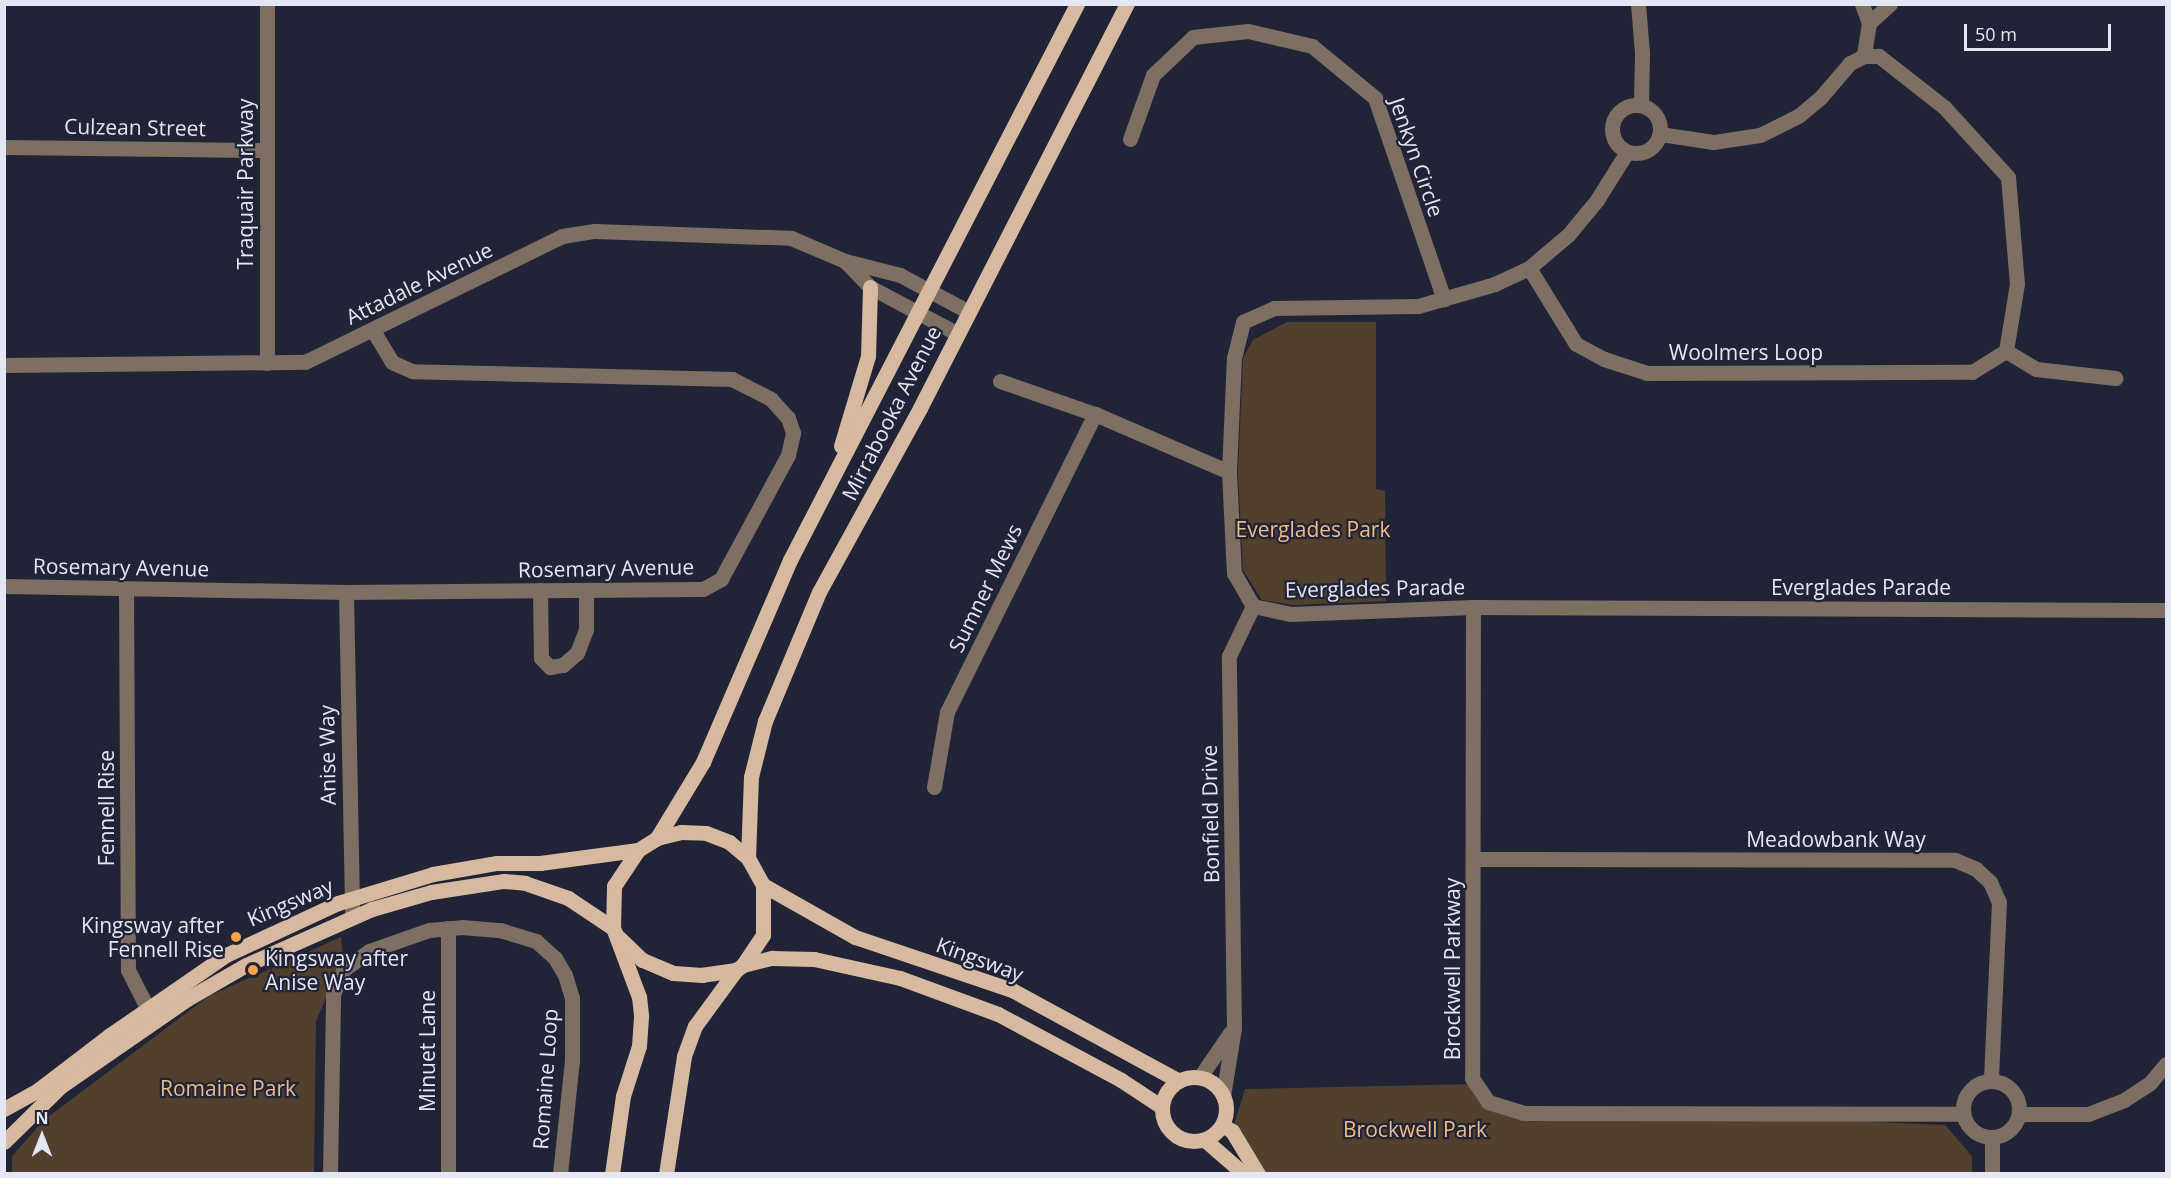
<!DOCTYPE html>
<html>
<head>
<meta charset="utf-8">
<style>
  body { margin:0 }
  #map { position:relative; width:2171px; height:1178px; overflow:hidden; background:#212436; font-family:"Open Sans",sans-serif }
  div>[style] { position:absolute }
  .green>* { inset:0; background:#52402f }
  .minor>* { height:15px; margin:-7.5px; padding:0 7.5px; transform-origin:7.5px; border-radius:7.5px; background:#7d6f62 }
  .minor>.ring { margin:-7.5px; padding:0; box-sizing:content-box; background:none; border:15px solid #7d6f62; border-radius:50% }
  .major>* { height:15px; margin:-7.5px; padding:0 7.5px; transform-origin:7.5px; border-radius:7.5px; background:#d6b99f }
  .major>.ring { margin:-7.5px; padding:0; box-sizing:content-box; background:none; border:15px solid #d6b99f; border-radius:50% }
  .dots>* { width:16px; height:16px; translate:-50% -50%; box-sizing:border-box; border:3px solid #212436; border-radius:50% }
  span { translate:-50% -50%; white-space:nowrap; text-align:center; line-height:1.15; -webkit-text-stroke:4.5px #212436; paint-order:stroke }
  .street-label { font-size:21px; color:#e3e6f3 }
  .park-label { font-size:21px; color:#efbb89 }
  .poi-label { font-size:21px; color:#e3e6f3 }
  .right { translate:-100% -50%; text-align:right }
  .left { translate:0 -50%; text-align:left }
  .frame { position:absolute; inset:0; border:6px solid #e3e6f3; pointer-events:none }
  .north { position:absolute; left:12px; top:1106px; width:60px; height:60px; -webkit-text-stroke:4px #212436; paint-order:stroke; rotate:0deg; font-size:16px; font-weight:700; line-height:24px; text-align:center; color:#e3e6f3 }
  .north::after { content:''; display:block; margin:auto; width:21px; height:27px; background:#e3e6f3; clip-path:polygon(50% 0,100% 100%,50% 72%,0 100%) }
  .scale { position:absolute; left:1964px; top:24px; width:147px; height:27px; box-sizing:border-box; border:3px solid #e3e6f3; border-top:0; padding-left:8px; font-size:18px; line-height:21px; white-space:nowrap; color:#e3e6f3; -webkit-text-stroke:4px #212436; paint-order:stroke }
</style>
</head>
<body>
<div id="map">
  <div class="green">
    <i style="clip-path:polygon(1287px 322px,1376px 322px,1376px 489px,1385px 491px,1386px 601px,1293px 605px,1262px 600px,1243px 570px,1238px 472px,1243px 358px,1253px 340px)"></i>
    <i style="clip-path:polygon(341px 937px,343px 959px,316px 1021px,314px 1173px,12px 1174px,12px 1156px,44px 1120px,209px 996px)"></i>
    <i style="clip-path:polygon(1476px 1084px,1503px 1106px,1945px 1125px,1972px 1156px,1972px 1173px,1257px 1173px,1232px 1131px,1245px 1089px)"></i>
  </div>
  <div class="minor">
    <i style="left:1638px;top:4px;width:49px;rotate:85.3deg"></i>
    <i style="left:1642px;top:53px;width:52px;rotate:91.1deg"></i>
    <i style="left:1862px;top:4px;width:20px;rotate:70deg"></i>
    <i style="left:1869px;top:23px;width:33px;rotate:99deg"></i>
    <i style="left:1869px;top:23px;width:28px;rotate:-42deg"></i>
    <i class="ring" style="left:1612px;top:105px;width:33px;height:33px"></i>
    <i style="left:1130px;top:139px;width:68px;rotate:-70.2deg"></i>
    <i style="left:1153px;top:75px;width:55px;rotate:-43.5deg"></i>
    <i style="left:1193px;top:37px;width:55px;rotate:-6.2deg"></i>
    <i style="left:1248px;top:31px;width:66px;rotate:13.2deg"></i>
    <i style="left:1312px;top:46px;width:82px;rotate:39.5deg"></i>
    <i style="left:1375px;top:98px;width:213px;rotate:71.1deg"></i>
    <i style="left:4px;top:147px;width:261px;rotate:0.7deg"></i>
    <i style="left:1627px;top:152px;width:57px;rotate:122deg"></i>
    <i style="left:1597px;top:200px;width:45px;rotate:129.6deg"></i>
    <i style="left:1568px;top:235px;width:51px;rotate:139.8deg"></i>
    <i style="left:1529px;top:268px;width:38px;rotate:155deg"></i>
    <i style="left:1495px;top:284px;width:80px;rotate:164.1deg"></i>
    <i style="left:1418px;top:306px;width:144px;rotate:179.2deg"></i>
    <i style="left:1274px;top:308px;width:34px;rotate:156deg"></i>
    <i style="left:1243px;top:322px;width:36px;rotate:104deg"></i>
    <i style="left:1234px;top:357px;width:115px;rotate:92.5deg"></i>
    <i style="left:1229px;top:472px;width:101px;rotate:87.2deg"></i>
    <i style="left:1234px;top:573px;width:38px;rotate:60deg"></i>
    <i style="left:1253px;top:606px;width:38px;rotate:12deg"></i>
    <i style="left:1290px;top:614px;width:183px;rotate:-2.2deg"></i>
    <i style="left:1473px;top:607px;width:693px;rotate:0.25deg"></i>
    <i style="left:845px;top:261px;width:36px;rotate:46deg"></i>
    <i style="left:870px;top:287px;width:98px;rotate:28.1deg"></i>
    <i style="left:1529px;top:268px;width:89px;rotate:58.3deg"></i>
    <i style="left:1576px;top:344px;width:32px;rotate:28deg"></i>
    <i style="left:1604px;top:359px;width:45px;rotate:18deg"></i>
    <i style="left:1647px;top:373px;width:325px;rotate:-0.2deg"></i>
    <i style="left:1972px;top:372px;width:40px;rotate:-32deg"></i>
    <i style="left:2006px;top:351px;width:68px;rotate:-80.7deg"></i>
    <i style="left:2017px;top:284px;width:107px;rotate:-94.8deg"></i>
    <i style="left:2008px;top:177px;width:95px;rotate:-132.4deg"></i>
    <i style="left:1944px;top:107px;width:83px;rotate:-141.9deg"></i>
    <i style="left:1879px;top:56px;width:15px;rotate:180deg"></i>
    <i style="left:1864px;top:56px;width:16px;rotate:153deg"></i>
    <i style="left:1850px;top:63px;width:45px;rotate:130.5deg"></i>
    <i style="left:1821px;top:97px;width:30px;rotate:140deg"></i>
    <i style="left:1798px;top:116px;width:42px;rotate:153.4deg"></i>
    <i style="left:1760px;top:135px;width:48px;rotate:171.5deg"></i>
    <i style="left:1713px;top:142px;width:54px;rotate:-171.4deg"></i>
    <i style="left:2006px;top:351px;width:35px;rotate:31deg"></i>
    <i style="left:2036px;top:369px;width:80px;rotate:6.5deg"></i>
    <i style="left:267px;top:363px;width:359px;rotate:-90deg"></i>
    <i style="left:4px;top:365px;width:301px;rotate:-0.6deg"></i>
    <i style="left:305px;top:362px;width:286px;rotate:-26.1deg"></i>
    <i style="left:562px;top:236px;width:33px;rotate:-9deg"></i>
    <i style="left:595px;top:231px;width:196px;rotate:2deg"></i>
    <i style="left:791px;top:238px;width:59px;rotate:23.1deg"></i>
    <i style="left:845px;top:261px;width:57px;rotate:14.3deg"></i>
    <i style="left:900px;top:275px;width:76px;rotate:28.2deg"></i>
    <i style="left:1000px;top:381px;width:101px;rotate:19.2deg"></i>
    <i style="left:4px;top:586px;width:342px;rotate:1deg"></i>
    <i style="left:346px;top:592px;width:357px;rotate:-0.5deg"></i>
    <i style="left:703px;top:589px;width:21px;rotate:-29deg"></i>
    <i style="left:721px;top:579px;width:141px;rotate:-61.6deg"></i>
    <i style="left:788px;top:455px;width:23px;rotate:-77deg"></i>
    <i style="left:793px;top:433px;width:16px;rotate:-108deg"></i>
    <i style="left:788px;top:418px;width:25px;rotate:-132deg"></i>
    <i style="left:771px;top:399px;width:44px;rotate:-152.9deg"></i>
    <i style="left:732px;top:379px;width:320px;rotate:-178.6deg"></i>
    <i style="left:412px;top:371px;width:22px;rotate:-156deg"></i>
    <i style="left:392px;top:362px;width:37px;rotate:-121deg"></i>
    <i style="left:126px;top:590px;width:380px;rotate:89.7deg"></i>
    <i style="left:128px;top:970px;width:55px;rotate:63deg"></i>
    <i style="left:540px;top:590px;width:68px;rotate:89.2deg"></i>
    <i style="left:541px;top:658px;width:13px;rotate:45deg"></i>
    <i style="left:550px;top:667px;width:13px;rotate:-9deg"></i>
    <i style="left:563px;top:665px;width:18px;rotate:-41deg"></i>
    <i style="left:577px;top:653px;width:25px;rotate:-69deg"></i>
    <i style="left:586px;top:630px;width:39px;rotate:-90deg"></i>
    <i style="left:346px;top:592px;width:325px;rotate:88.9deg"></i>
    <i style="left:1473px;top:607px;width:471px;rotate:90.1deg"></i>
    <i style="left:1472px;top:1078px;width:29px;rotate:56deg"></i>
    <i style="left:1488px;top:1102px;width:37px;rotate:17deg"></i>
    <i style="left:1523px;top:1113px;width:440px;rotate:0.1deg"></i>
    <i style="left:934px;top:787px;width:76px;rotate:-80.2deg"></i>
    <i style="left:947px;top:712px;width:333px;rotate:-63.6deg"></i>
    <i style="left:1095px;top:414px;width:146px;rotate:23.4deg"></i>
    <i style="left:1474px;top:859px;width:481px;rotate:0.1deg"></i>
    <i style="left:1955px;top:860px;width:23px;rotate:23deg"></i>
    <i style="left:1976px;top:869px;width:19px;rotate:43deg"></i>
    <i style="left:1990px;top:882px;width:22px;rotate:66deg"></i>
    <i style="left:1999px;top:902px;width:179px;rotate:92.6deg"></i>
    <i style="left:448px;top:928px;width:246px;rotate:90deg"></i>
    <i style="left:1200px;top:1077px;width:53px;rotate:-55.7deg"></i>
    <i class="ring" style="left:1963px;top:1081px;width:41px;height:41px"></i>
    <i style="left:1223px;top:1096px;width:69px;rotate:-80.8deg"></i>
    <i style="left:1234px;top:1028px;width:372px;rotate:-90.8deg"></i>
    <i style="left:1229px;top:656px;width:55px;rotate:-64.4deg"></i>
    <i style="left:2019px;top:1114px;width:69px"></i>
    <i style="left:2088px;top:1114px;width:39px;rotate:-21deg"></i>
    <i style="left:2124px;top:1100px;width:31px;rotate:-33deg"></i>
    <i style="left:2150px;top:1083px;width:25px;rotate:-50deg"></i>
    <i style="left:330px;top:1174px;width:180px;rotate:-89deg"></i>
    <i style="left:333px;top:994px;width:26px;rotate:-67deg"></i>
    <i style="left:343px;top:970px;width:32px;rotate:-36deg"></i>
    <i style="left:369px;top:951px;width:64px;rotate:-19.3deg"></i>
    <i style="left:429px;top:930px;width:33px;rotate:-5deg"></i>
    <i style="left:462px;top:927px;width:38px;rotate:5deg"></i>
    <i style="left:500px;top:930px;width:38px;rotate:17deg"></i>
    <i style="left:536px;top:941px;width:25px;rotate:42deg"></i>
    <i style="left:555px;top:958px;width:20px;rotate:60deg"></i>
    <i style="left:565px;top:975px;width:24px;rotate:73deg"></i>
    <i style="left:572px;top:998px;width:62px;rotate:90deg"></i>
    <i style="left:572px;top:1060px;width:115px;rotate:96deg"></i>
    <i style="left:1992px;top:1174px;width:37px;rotate:-90deg"></i>
  </div>
  <div class="major">
    <i style="left:841px;top:446px;width:94px;rotate:-73.3deg"></i>
    <i style="left:868px;top:356px;width:69px;rotate:-88.3deg"></i>
    <i style="left:657px;top:838px;width:89px;rotate:-58.8deg"></i>
    <i style="left:703px;top:762px;width:220px;rotate:-66.7deg"></i>
    <i style="left:790px;top:560px;width:626px;rotate:-62.7deg"></i>
    <i style="left:748px;top:858px;width:81px;rotate:-87.9deg"></i>
    <i style="left:751px;top:777px;width:58px;rotate:-76deg"></i>
    <i style="left:765px;top:721px;width:140px;rotate:-67.3deg"></i>
    <i style="left:819px;top:592px;width:210px;rotate:-61.2deg"></i>
    <i style="left:920px;top:408px;width:454px;rotate:-62.9deg"></i>
    <i style="left:763px;top:885px;width:106px;rotate:29.5deg"></i>
    <i style="left:855px;top:937px;width:166px;rotate:18.7deg"></i>
    <i style="left:1012px;top:990px;width:190px;rotate:28.6deg"></i>
    <i style="left:743px;top:965px;width:30px;rotate:-14deg"></i>
    <i style="left:772px;top:958px;width:42px;rotate:1.4deg"></i>
    <i style="left:814px;top:959px;width:88px;rotate:12.5deg"></i>
    <i style="left:900px;top:978px;width:104px;rotate:20.2deg"></i>
    <i style="left:998px;top:1014px;width:140px;rotate:28.2deg"></i>
    <i style="left:1121px;top:1080px;width:49px;rotate:33.4deg"></i>
    <i class="ring" style="left:1162px;top:1077px;width:49px;height:49px"></i>
    <i style="left:4px;top:1109px;width:39px;rotate:-29deg"></i>
    <i style="left:38px;top:1090px;width:91px;rotate:-37.4deg"></i>
    <i style="left:110px;top:1035px;width:141px;rotate:-34.6deg"></i>
    <i style="left:226px;top:955px;width:123px;rotate:-24.9deg"></i>
    <i style="left:338px;top:903px;width:99px;rotate:-17deg"></i>
    <i style="left:433px;top:874px;width:65px;rotate:-9.8deg"></i>
    <i style="left:497px;top:863px;width:43px"></i>
    <i style="left:540px;top:863px;width:99px;rotate:-7.6deg"></i>
    <i style="left:1222px;top:1125px;width:12px;rotate:31deg"></i>
    <i style="left:1232px;top:1131px;width:50px;rotate:58.8deg"></i>
    <i style="left:1205px;top:1140px;width:52px;rotate:41.1deg"></i>
    <i style="left:4px;top:1142px;width:80px;rotate:-44.5deg"></i>
    <i style="left:61px;top:1086px;width:153px;rotate:-34.6deg"></i>
    <i style="left:187px;top:999px;width:68px;rotate:-30deg"></i>
    <i style="left:246px;top:965px;width:138px;rotate:-24deg"></i>
    <i style="left:372px;top:909px;width:61px;rotate:-16.1deg"></i>
    <i style="left:431px;top:892px;width:74px;rotate:-8.6deg"></i>
    <i style="left:504px;top:881px;width:21px;rotate:5deg"></i>
    <i style="left:525px;top:883px;width:46px;rotate:19.2deg"></i>
    <i style="left:568px;top:898px;width:54px;rotate:33.7deg"></i>
    <i style="left:612px;top:1174px;width:79px;rotate:-82deg"></i>
    <i style="left:623px;top:1096px;width:52px;rotate:-72.3deg"></i>
    <i style="left:639px;top:1046px;width:31px;rotate:-86deg"></i>
    <i style="left:641px;top:1015px;width:18px;rotate:-96deg"></i>
    <i style="left:639px;top:997px;width:74px;rotate:-110.6deg"></i>
    <i style="left:613px;top:928px;width:42px;rotate:-88.6deg"></i>
    <i style="left:614px;top:886px;width:43px;rotate:-56.3deg"></i>
    <i style="left:638px;top:850px;width:22px;rotate:-32deg"></i>
    <i style="left:657px;top:838px;width:25px;rotate:-14deg"></i>
    <i style="left:681px;top:832px;width:25px;rotate:2deg"></i>
    <i style="left:706px;top:833px;width:25px;rotate:21deg"></i>
    <i style="left:729px;top:842px;width:25px;rotate:40deg"></i>
    <i style="left:748px;top:858px;width:31px;rotate:61deg"></i>
    <i style="left:763px;top:885px;width:50px;rotate:90deg"></i>
    <i style="left:763px;top:935px;width:36px;rotate:124deg"></i>
    <i style="left:743px;top:965px;width:9px;rotate:144deg"></i>
    <i style="left:736px;top:970px;width:34px;rotate:172deg"></i>
    <i style="left:702px;top:975px;width:29px;rotate:-176deg"></i>
    <i style="left:673px;top:973px;width:34px;rotate:-157deg"></i>
    <i style="left:642px;top:960px;width:35px;rotate:-136deg"></i>
    <i style="left:666px;top:1174px;width:119px;rotate:-81.3deg"></i>
    <i style="left:684px;top:1056px;width:32px;rotate:-70deg"></i>
    <i style="left:695px;top:1026px;width:69px;rotate:-53.8deg"></i>
  </div>
  <div class="dots">
    <i style="left:236px;top:937px;background:#f6a247"></i>
    <i style="left:253px;top:970px;background:#f6a247"></i>
  </div>
  <div class="street-label">
    <span style="left:135px;top:127px;rotate:1deg">Culzean Street</span>
    <span style="left:1417px;top:157px;rotate:71deg">Jenkyn Circle</span>
    <span style="left:245px;top:184px;rotate:-90deg">Traquair Parkway</span>
    <span style="left:419px;top:283px;rotate:-26deg">Attadale Avenue</span>
    <span style="left:1746px;top:352px">Woolmers Loop</span>
    <span style="left:891px;top:413px;rotate:-63deg">Mirrabooka Avenue</span>
    <span style="left:121px;top:567px;rotate:1deg">Rosemary Avenue</span>
    <span style="left:606px;top:568px;rotate:-1deg">Rosemary Avenue</span>
    <span style="left:1861px;top:587px">Everglades Parade</span>
    <span style="left:985px;top:588px;rotate:-64deg">Sumner Mews</span>
    <span style="left:1375px;top:588px;rotate:-1deg">Everglades Parade</span>
    <span style="left:327px;top:755px;rotate:-91deg">Anise Way</span>
    <span style="left:106px;top:808px;rotate:-90deg">Fennell Rise</span>
    <span style="left:1210px;top:814px;rotate:-91deg">Bonfield Drive</span>
    <span style="left:1836px;top:839px">Meadowbank Way</span>
    <span style="left:290px;top:902px;rotate:-23deg">Kingsway</span>
    <span style="left:980px;top:959px;rotate:20deg">Kingsway</span>
    <span style="left:1452px;top:969px;rotate:-90deg">Brockwell Parkway</span>
    <span style="left:427px;top:1051px;rotate:-90deg">Minuet Lane</span>
    <span style="left:545px;top:1079px;rotate:-86deg">Romaine Loop</span>
  </div>
  <div class="park-label">
    <span style="left:1313px;top:529px">Everglades Park</span>
    <span style="left:228px;top:1088px">Romaine Park</span>
    <span style="left:1415px;top:1129px">Brockwell Park</span>
  </div>
  <div class="poi-label">
    <span class="right" style="left:224px;top:937px">Kingsway after<br>Fennell Rise</span>
    <span class="left" style="left:265px;top:970px">Kingsway after<br>Anise Way</span>
  </div>
  <div class="frame"></div>
  <div class="north">N</div>
  <div class="scale">50 m</div>
</div>
</body>
</html>
